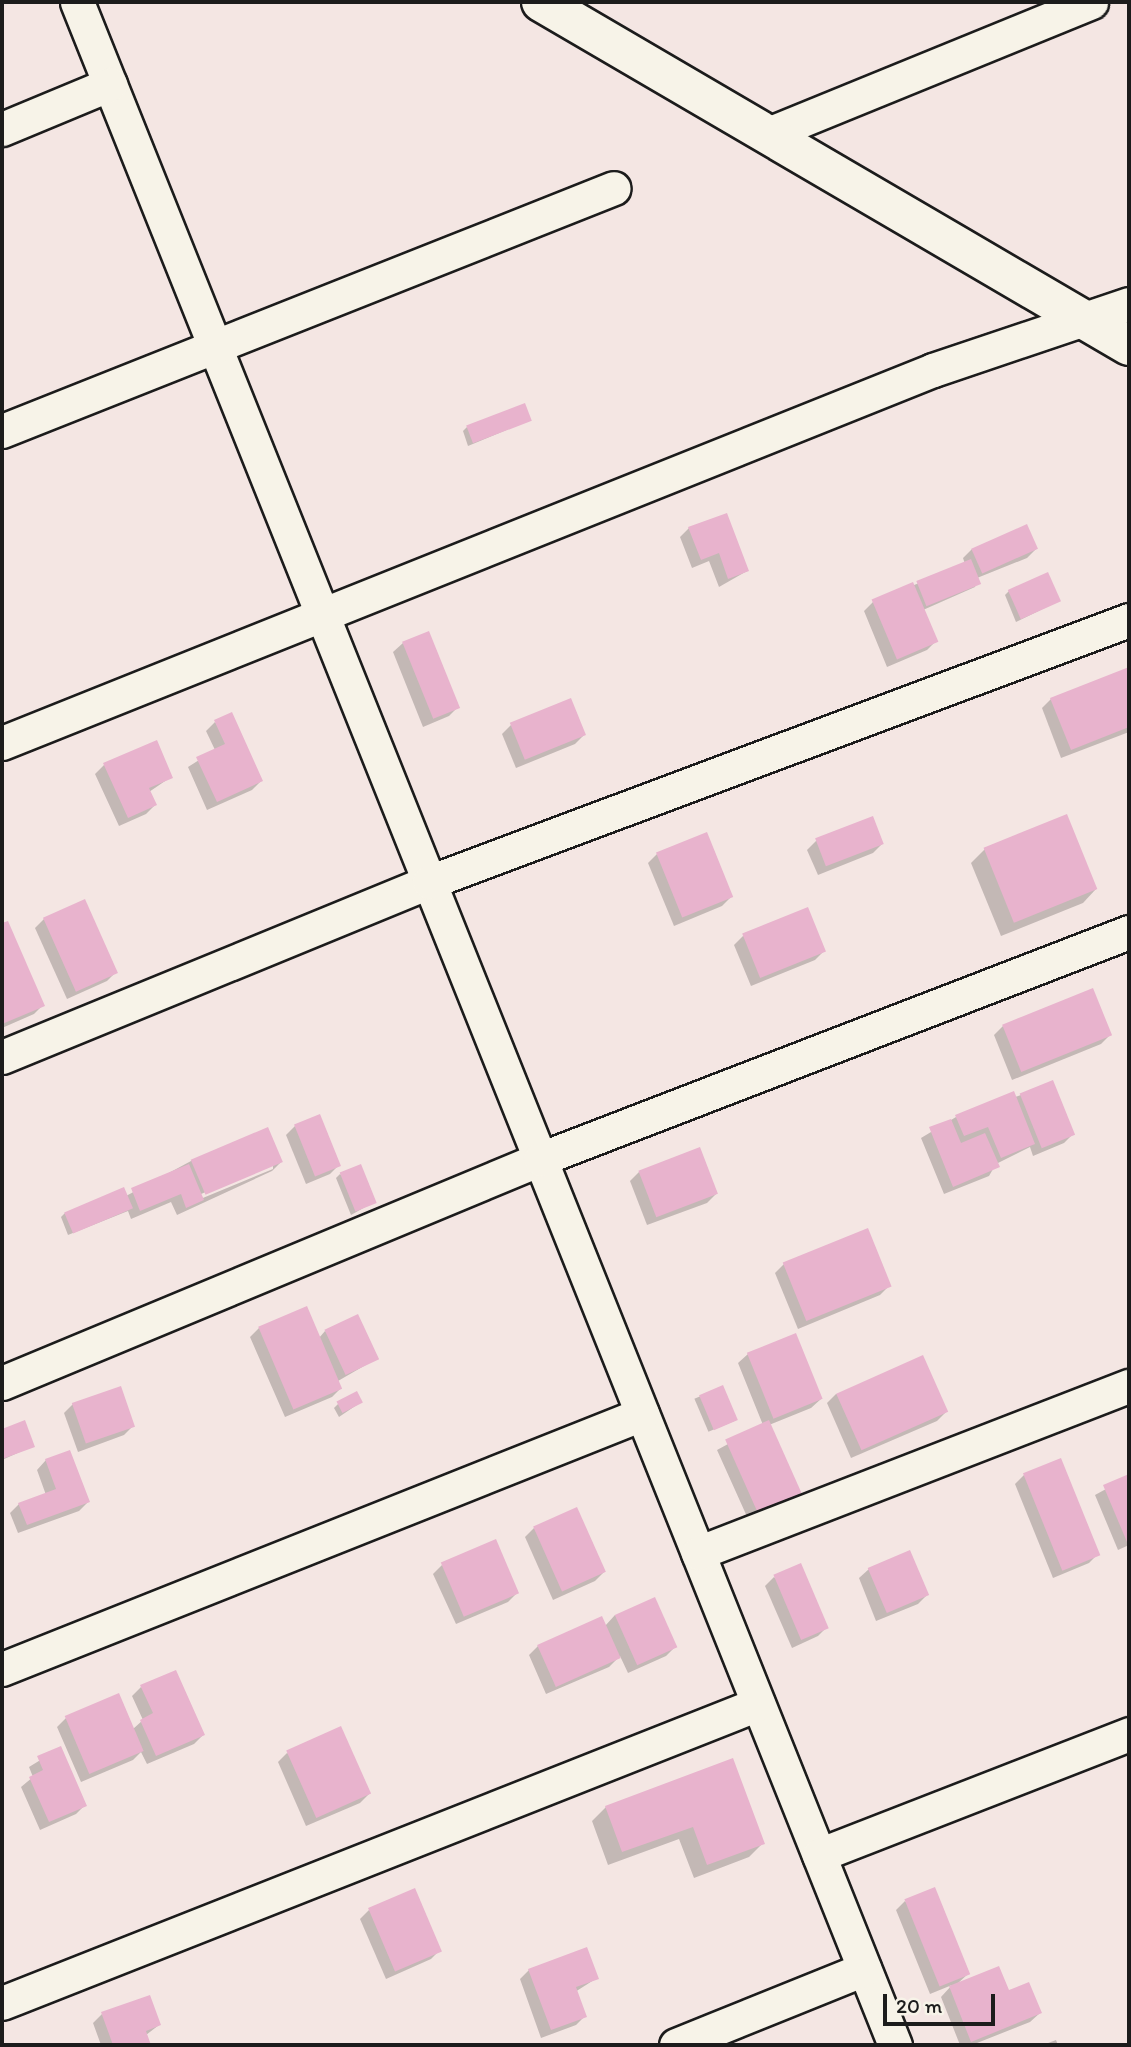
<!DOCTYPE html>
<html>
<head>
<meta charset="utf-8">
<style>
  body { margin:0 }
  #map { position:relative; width:1131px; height:2047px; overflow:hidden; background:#f4e6e3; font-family:Itim,sans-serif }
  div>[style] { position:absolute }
  .shadow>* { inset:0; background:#0003; transform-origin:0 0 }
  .building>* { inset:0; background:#e8b3cd; transform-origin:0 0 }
  .roads { filter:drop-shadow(2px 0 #1c1c1c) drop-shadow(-2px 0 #1c1c1c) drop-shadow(0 2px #1c1c1c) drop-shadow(0 -2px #1c1c1c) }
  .minor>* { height:33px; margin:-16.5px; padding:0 16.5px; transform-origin:16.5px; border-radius:16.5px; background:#f7f3e8 }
  .tertiary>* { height:38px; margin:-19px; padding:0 19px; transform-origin:19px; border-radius:19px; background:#f7f3e8 }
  span { translate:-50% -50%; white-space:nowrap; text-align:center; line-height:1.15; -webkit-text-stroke:5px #f7f3e8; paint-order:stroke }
  .frame { position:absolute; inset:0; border:4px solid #1c1c1c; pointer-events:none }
  .scale { position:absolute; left:883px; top:1994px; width:112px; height:32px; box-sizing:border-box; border:4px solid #1c1c1c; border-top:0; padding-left:9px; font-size:21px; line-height:24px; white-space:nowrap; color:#1c1c1c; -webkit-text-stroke:5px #f7f3e8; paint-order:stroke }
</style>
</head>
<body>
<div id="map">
  <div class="shadow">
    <i style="clip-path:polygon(530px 420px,468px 446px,463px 431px,467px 427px)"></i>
    <i style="clip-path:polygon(689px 528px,747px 571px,719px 587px,709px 561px,692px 568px,680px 537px)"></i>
    <i style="clip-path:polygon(972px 549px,1036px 549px,1027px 558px,977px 578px,975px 587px,923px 610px,936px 641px,927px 650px,887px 667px,864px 611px,873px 602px,965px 564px,963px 558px)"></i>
    <i style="clip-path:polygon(1009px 591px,1059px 601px,1016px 622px,1005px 595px)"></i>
    <i style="clip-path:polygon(403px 643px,458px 707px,449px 716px,423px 727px,393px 652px)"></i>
    <i style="clip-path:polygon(1129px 669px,1129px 732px,1061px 758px,1042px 708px,1051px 699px)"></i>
    <i style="clip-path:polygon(215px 722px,261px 781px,252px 790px,207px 810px,188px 767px,215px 750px,206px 731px)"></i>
    <i style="clip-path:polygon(511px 725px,584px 735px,575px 744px,516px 768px,502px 734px)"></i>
    <i style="clip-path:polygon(104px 765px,171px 777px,149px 792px,155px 805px,146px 814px,119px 826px,95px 774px)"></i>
    <i style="clip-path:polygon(816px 841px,882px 844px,873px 853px,818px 875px,807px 850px)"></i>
    <i style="clip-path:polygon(985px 849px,1096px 889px,1083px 903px,1001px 936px,971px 863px)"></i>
    <i style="clip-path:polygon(657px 854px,731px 897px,722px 906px,674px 926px,648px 863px)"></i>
    <i style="clip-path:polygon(44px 919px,116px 972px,107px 981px,67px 999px,35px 928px)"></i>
    <i style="clip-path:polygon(7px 923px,43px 1005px,34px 1014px,2px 1028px,2px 925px)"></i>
    <i style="clip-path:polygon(743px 936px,824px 951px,815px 960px,751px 986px,734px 945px)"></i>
    <i style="clip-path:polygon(1003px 1026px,1110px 1035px,1101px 1044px,1012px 1080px,994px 1035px)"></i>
    <i style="clip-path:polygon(1021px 1095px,1073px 1134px,1064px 1143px,1033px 1156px,1030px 1147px,996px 1164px,989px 1176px,944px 1194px,921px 1138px,956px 1117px)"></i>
    <i style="clip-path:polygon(295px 1126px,339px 1165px,330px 1174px,306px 1184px,286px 1135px)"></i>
    <i style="clip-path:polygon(evenodd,191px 1161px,281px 1162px,272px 1171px,177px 1215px,171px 1202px,131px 1219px,128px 1211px,68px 1235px,61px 1217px,65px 1213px,126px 1196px,191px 1161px,273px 1165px,273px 1169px,198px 1200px,196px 1196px,273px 1165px)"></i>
    <i style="clip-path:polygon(639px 1172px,716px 1194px,707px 1203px,647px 1225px,630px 1181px)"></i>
    <i style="clip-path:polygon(340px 1174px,374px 1202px,351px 1215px,336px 1178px)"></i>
    <i style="clip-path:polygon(784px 1264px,889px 1286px,880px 1295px,798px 1329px,775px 1273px)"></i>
    <i style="clip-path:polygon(259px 1328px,319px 1338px,325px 1331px,376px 1359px,338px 1381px,341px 1388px,332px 1397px,285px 1417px,250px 1337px)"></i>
    <i style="clip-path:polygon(748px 1354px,821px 1399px,811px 1408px,769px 1425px,800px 1493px,791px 1502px,749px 1521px,717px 1450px,763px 1425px,738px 1363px)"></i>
    <i style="left:722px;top:1387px;width:36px;height:30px;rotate:67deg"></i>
    <i style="clip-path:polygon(836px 1394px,946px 1412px,937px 1421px,851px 1458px,827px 1403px)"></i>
    <i style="clip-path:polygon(361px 1402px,339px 1417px,334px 1408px,338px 1404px)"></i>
    <i style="clip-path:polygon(73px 1404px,133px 1426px,124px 1435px,78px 1452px,64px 1413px)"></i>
    <i style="clip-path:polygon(24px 1422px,33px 1446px,2px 1460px,2px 1431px)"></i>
    <i style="clip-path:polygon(46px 1460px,88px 1502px,79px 1511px,18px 1533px,10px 1513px,19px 1504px,46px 1495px,37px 1470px)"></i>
    <i style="clip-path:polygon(1024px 1475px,1098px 1554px,1089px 1563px,1053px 1578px,1015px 1484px)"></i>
    <i style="clip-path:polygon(1128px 1477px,1129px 1545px,1118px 1550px,1095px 1495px)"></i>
    <i style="clip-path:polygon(534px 1528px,604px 1572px,595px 1581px,553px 1600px,525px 1537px)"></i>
    <i style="clip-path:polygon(442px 1565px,517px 1593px,508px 1602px,456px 1624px,433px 1574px)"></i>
    <i style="clip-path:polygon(869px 1569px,927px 1595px,918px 1604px,876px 1621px,859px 1578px)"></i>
    <i style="clip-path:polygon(774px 1577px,827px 1627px,818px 1636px,792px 1648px,765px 1586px)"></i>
    <i style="clip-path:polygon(615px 1615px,675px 1647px,666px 1656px,628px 1673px,620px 1656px,609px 1667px,546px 1694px,529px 1655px,538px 1646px,605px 1626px)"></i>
    <i style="clip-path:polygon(141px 1687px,203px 1735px,194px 1744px,147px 1764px,141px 1752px,133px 1760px,81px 1782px,57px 1727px,66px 1718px,133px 1729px,143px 1720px,132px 1696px)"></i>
    <i style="clip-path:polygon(60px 1748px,85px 1805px,76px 1814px,40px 1830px,21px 1787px,33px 1777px,29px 1767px)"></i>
    <i style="clip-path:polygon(287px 1753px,369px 1794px,360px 1803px,306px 1826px,278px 1762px)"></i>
    <i style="clip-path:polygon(732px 1760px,763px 1843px,749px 1857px,694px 1878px,679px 1839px,608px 1865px,592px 1821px,606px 1807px)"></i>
    <i style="clip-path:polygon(905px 1901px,969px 1973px,957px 1984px,1008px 1992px,1040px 2013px,1030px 2022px,972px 2045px,960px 2045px,941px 1997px,952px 1985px,930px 1994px,896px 1910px)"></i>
    <i style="clip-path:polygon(369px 1910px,440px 1950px,431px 1959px,386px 1979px,360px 1919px)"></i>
    <i style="clip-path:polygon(529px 1970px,597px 1978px,575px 1992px,585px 2016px,576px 2025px,541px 2038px,520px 1979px)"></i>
    <i style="clip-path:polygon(102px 2014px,159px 2025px,146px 2035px,149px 2045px,101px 2045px,93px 2023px)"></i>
    <i style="clip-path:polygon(1056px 2040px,1058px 2045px,1043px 2045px)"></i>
  </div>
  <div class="building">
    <i style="left:525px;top:403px;width:19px;height:63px;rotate:69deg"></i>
    <i style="clip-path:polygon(727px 513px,749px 571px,728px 579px,719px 553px,701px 560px,688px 527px)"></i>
    <i style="left:1027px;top:524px;width:27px;height:61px;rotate:66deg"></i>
    <i style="left:971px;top:559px;width:27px;height:59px;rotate:68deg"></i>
    <i style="left:1048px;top:572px;width:32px;height:44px;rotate:66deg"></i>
    <i style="left:913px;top:582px;width:65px;height:45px;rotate:67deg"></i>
    <i style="left:429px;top:631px;width:83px;height:29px;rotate:68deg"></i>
    <i style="clip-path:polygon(1129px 667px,1129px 727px,1071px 750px,1050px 698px)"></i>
    <i style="left:571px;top:698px;width:40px;height:66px;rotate:68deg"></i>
    <i style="clip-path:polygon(232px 712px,263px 781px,217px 802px,196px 757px,225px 744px,214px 720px)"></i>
    <i style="clip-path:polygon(157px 740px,173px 778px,149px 788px,157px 805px,128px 818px,103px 763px)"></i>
    <i style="left:1067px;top:814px;width:81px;height:90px;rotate:68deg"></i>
    <i style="left:873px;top:816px;width:30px;height:62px;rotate:69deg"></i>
    <i style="left:707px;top:832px;width:70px;height:55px;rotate:68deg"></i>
    <i style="left:85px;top:899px;width:81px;height:46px;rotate:66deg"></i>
    <i style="left:808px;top:907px;width:48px;height:71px;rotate:68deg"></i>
    <i style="clip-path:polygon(8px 921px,45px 1006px,2px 1024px,2px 923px)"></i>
    <i style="left:1093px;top:988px;width:51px;height:98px;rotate:68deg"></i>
    <i style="left:1053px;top:1080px;width:59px;height:36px;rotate:68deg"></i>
    <i style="clip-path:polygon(1014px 1091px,1035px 1144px,1001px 1158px,988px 1127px,964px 1136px,955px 1115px)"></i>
    <i style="left:320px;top:1114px;width:56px;height:28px;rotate:68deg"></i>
    <i style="clip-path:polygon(951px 1119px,961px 1143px,985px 1133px,1000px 1167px,953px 1187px,929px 1127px)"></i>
    <i style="left:268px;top:1127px;width:38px;height:84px;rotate:67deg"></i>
    <i style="left:700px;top:1147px;width:50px;height:66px;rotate:69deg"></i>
    <i style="clip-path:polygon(189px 1164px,204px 1200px,186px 1208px,181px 1194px,140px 1211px,131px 1188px)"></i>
    <i style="left:361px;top:1164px;width:42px;height:23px;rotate:68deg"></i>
    <i style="left:124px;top:1187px;width:23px;height:65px;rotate:67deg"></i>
    <i style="left:868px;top:1228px;width:63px;height:92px;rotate:68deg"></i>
    <i style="left:307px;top:1306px;width:90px;height:53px;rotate:67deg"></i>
    <i style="left:358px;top:1314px;width:50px;height:37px;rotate:65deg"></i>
    <i style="left:796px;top:1333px;width:71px;height:53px;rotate:68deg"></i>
    <i style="left:923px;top:1355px;width:62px;height:95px;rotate:66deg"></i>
    <i style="left:723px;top:1385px;width:38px;height:26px;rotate:67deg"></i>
    <i style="left:121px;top:1386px;width:43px;height:52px;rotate:71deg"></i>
    <i style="left:357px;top:1391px;width:13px;height:23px;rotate:63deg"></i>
    <i style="clip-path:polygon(25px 1420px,35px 1447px,2px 1459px,2px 1429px)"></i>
    <i style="left:769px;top:1420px;width:80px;height:48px;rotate:66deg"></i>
    <i style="clip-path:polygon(70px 1450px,90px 1502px,27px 1525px,18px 1503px,56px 1489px,45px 1459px)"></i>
    <i style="left:1061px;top:1458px;width:105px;height:41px;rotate:68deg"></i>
    <i style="clip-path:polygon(1129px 1474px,1129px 1541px,1127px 1542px,1103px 1485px)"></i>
    <i style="left:577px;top:1507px;width:71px;height:48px;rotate:66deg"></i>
    <i style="left:496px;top:1539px;width:59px;height:60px;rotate:67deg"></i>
    <i style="left:910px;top:1550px;width:49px;height:46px;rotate:67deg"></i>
    <i style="left:801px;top:1563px;width:71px;height:30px;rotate:67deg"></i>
    <i style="left:655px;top:1597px;width:55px;height:44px;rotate:66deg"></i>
    <i style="left:602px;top:1616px;width:46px;height:71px;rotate:66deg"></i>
    <i style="clip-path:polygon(176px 1670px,205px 1735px,156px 1756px,140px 1720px,153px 1713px,140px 1685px)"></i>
    <i style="left:119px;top:1693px;width:63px;height:59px;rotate:67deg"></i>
    <i style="left:341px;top:1726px;width:74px;height:60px;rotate:66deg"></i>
    <i style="clip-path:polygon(61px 1746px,87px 1806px,49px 1822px,29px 1777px,43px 1770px,37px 1756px)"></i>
    <i style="clip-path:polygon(733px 1758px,765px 1844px,707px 1865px,693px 1827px,622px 1852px,605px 1806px)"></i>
    <i style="left:935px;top:1887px;width:94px;height:33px;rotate:68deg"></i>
    <i style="left:415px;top:1888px;width:69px;height:51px;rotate:67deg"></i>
    <i style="clip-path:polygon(587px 1947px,599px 1979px,576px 1987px,587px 2017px,551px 2030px,528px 1969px)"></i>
    <i style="clip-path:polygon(999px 1966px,1009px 1990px,1029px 1982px,1042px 2013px,971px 2042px,949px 1986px)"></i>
    <i style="clip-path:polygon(150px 1995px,161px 2025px,146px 2031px,151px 2045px,113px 2045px,101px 2012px)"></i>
  </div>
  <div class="roads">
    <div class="minor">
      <i style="left:77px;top:2px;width:2201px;rotate:68.18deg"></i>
      <i style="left:2px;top:129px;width:117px;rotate:-22.6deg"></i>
      <i style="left:768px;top:134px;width:349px;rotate:-22.2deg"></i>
      <i style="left:2px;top:431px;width:658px;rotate:-21.66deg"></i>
      <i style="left:2px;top:743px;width:1003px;rotate:-21.83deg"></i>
      <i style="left:933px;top:370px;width:207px;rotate:-18.6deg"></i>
      <i style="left:2px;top:1057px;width:461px;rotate:-22.3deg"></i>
      <i style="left:429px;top:882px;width:747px;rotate:-20.52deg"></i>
      <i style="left:2px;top:1383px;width:583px;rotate:-22.6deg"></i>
      <i style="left:540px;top:1159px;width:631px;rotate:-21.08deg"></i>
      <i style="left:698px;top:1553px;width:462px;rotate:-21.2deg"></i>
      <i style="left:2px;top:1669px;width:689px;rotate:-21.72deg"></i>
      <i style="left:819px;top:1855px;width:333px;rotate:-21.3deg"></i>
      <i style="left:2px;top:2003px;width:813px;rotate:-21.58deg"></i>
      <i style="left:676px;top:2045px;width:203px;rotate:-22deg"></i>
    </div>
    <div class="tertiary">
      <i style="left:541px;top:2px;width:681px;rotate:30.33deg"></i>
    </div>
  </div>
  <div class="frame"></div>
  <div class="scale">20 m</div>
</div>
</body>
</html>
